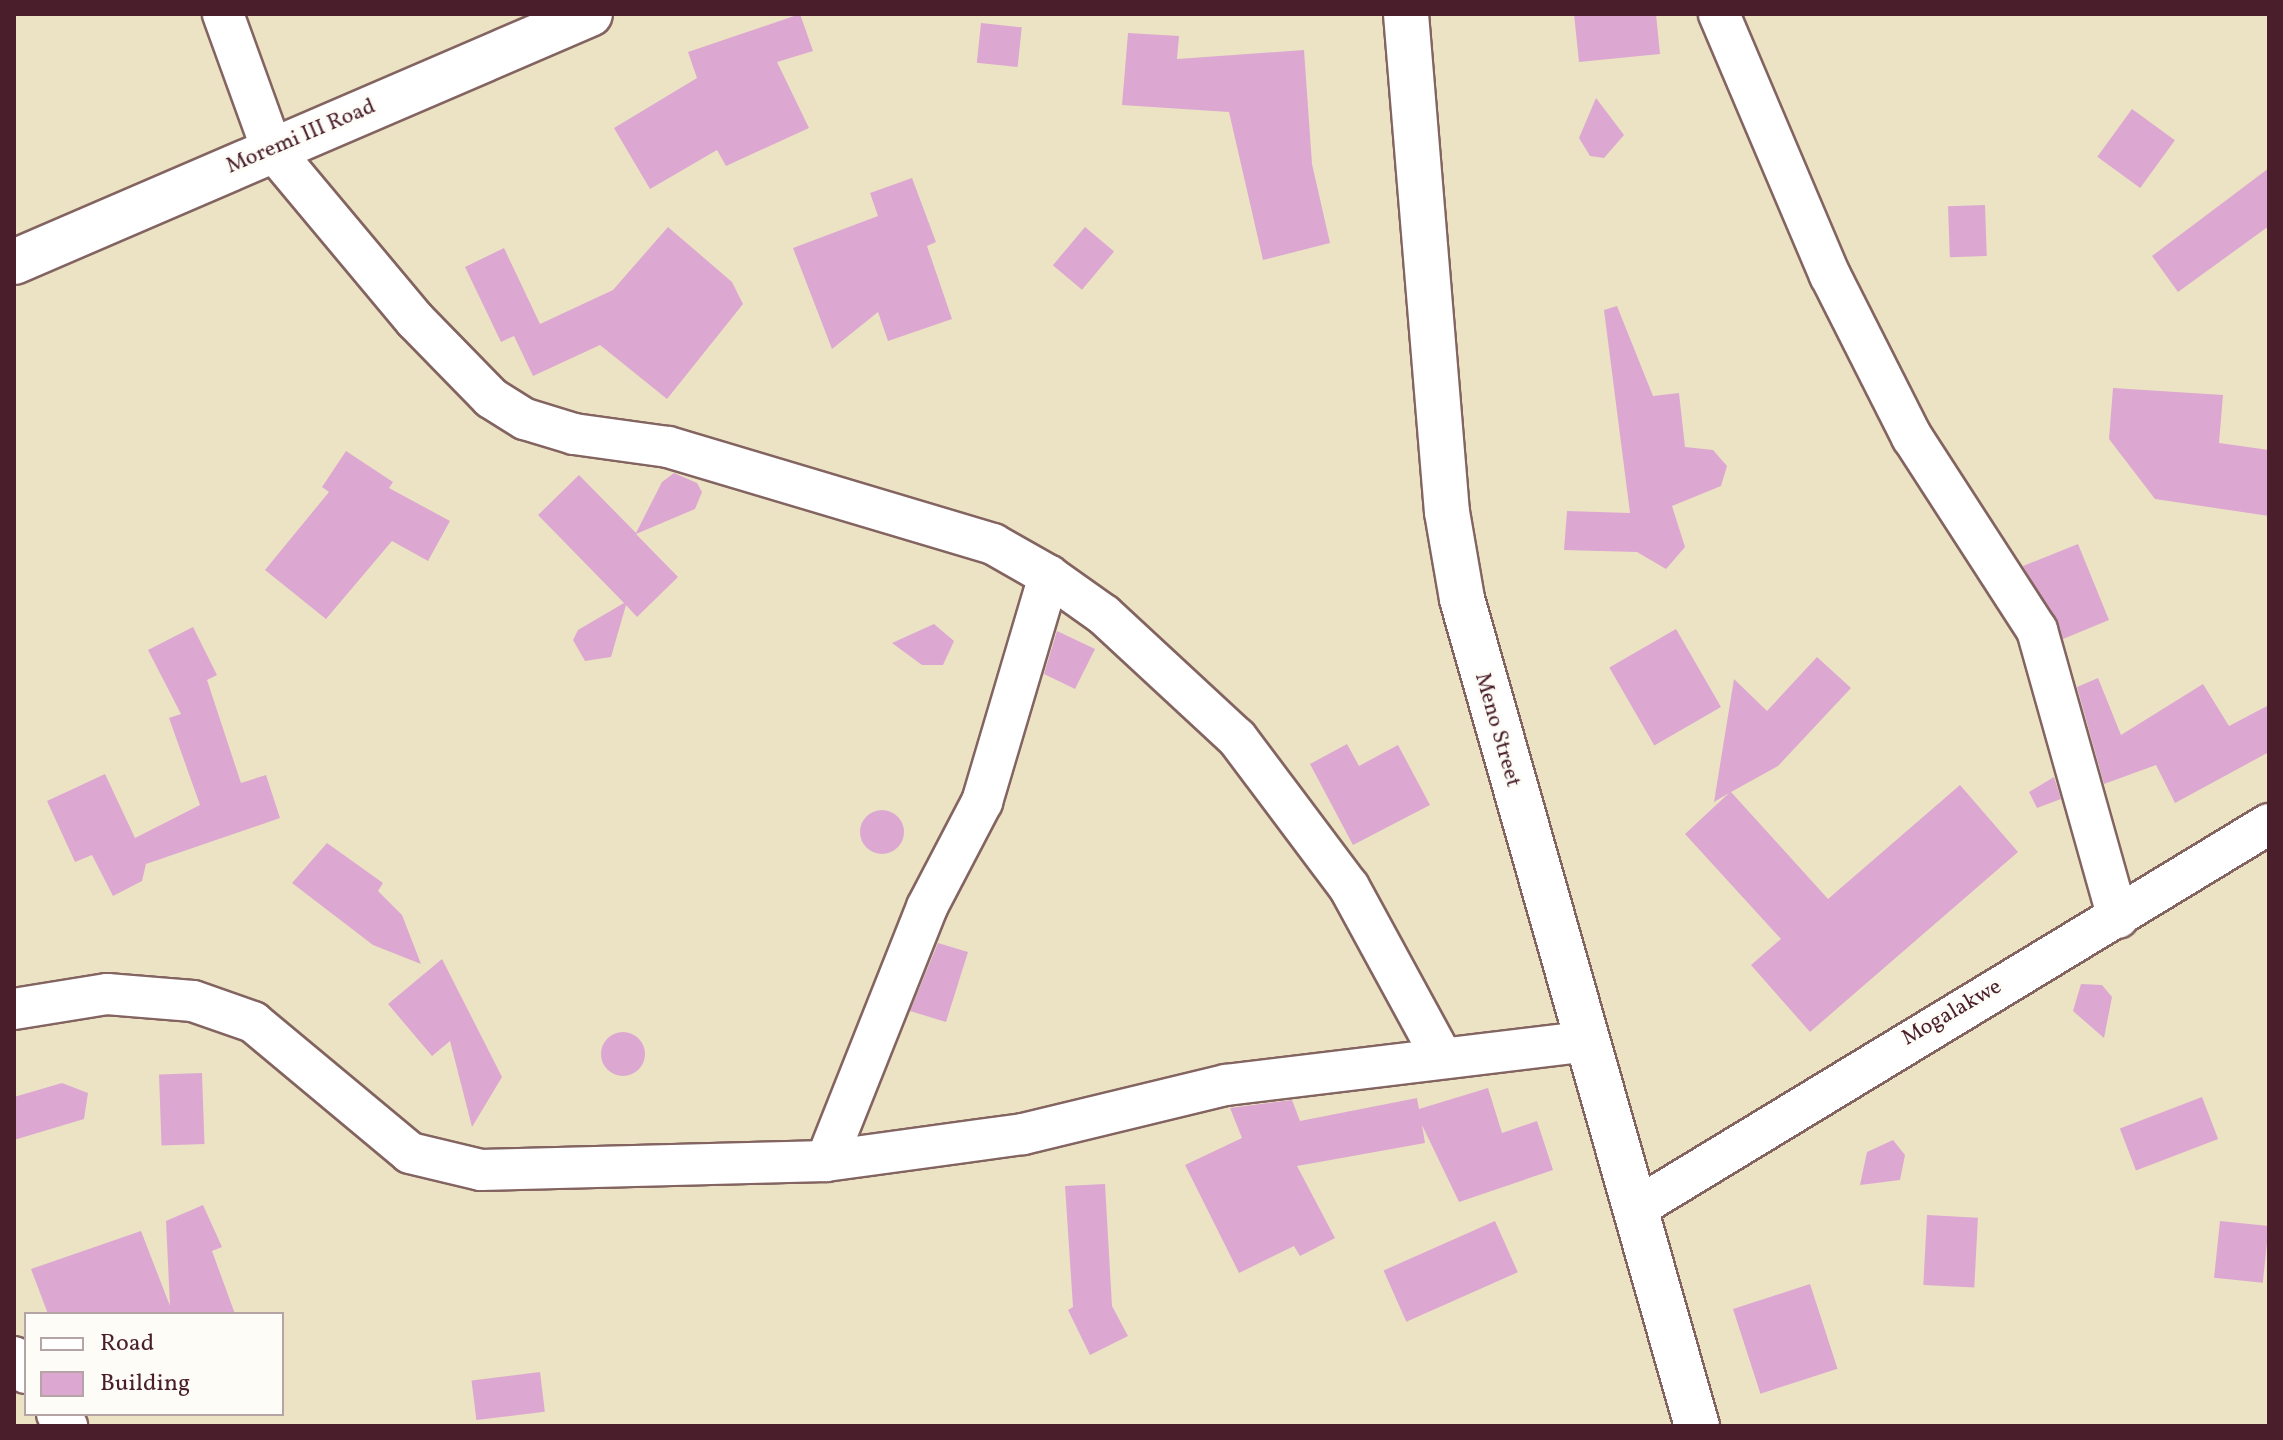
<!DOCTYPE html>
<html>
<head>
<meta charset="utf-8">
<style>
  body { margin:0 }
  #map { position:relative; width:2283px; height:1440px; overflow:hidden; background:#ece3c4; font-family:Vollkorn,serif }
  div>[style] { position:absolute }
  .building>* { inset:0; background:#dca8d1; transform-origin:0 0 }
  .round { border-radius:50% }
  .roads { filter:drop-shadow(2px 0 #836461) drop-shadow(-2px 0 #836461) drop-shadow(0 2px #836461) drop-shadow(0 -2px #836461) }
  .street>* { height:40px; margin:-20px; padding:0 20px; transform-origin:20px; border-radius:20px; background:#fff }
  .secondary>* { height:44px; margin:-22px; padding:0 22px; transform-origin:22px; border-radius:22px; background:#fff }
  span { translate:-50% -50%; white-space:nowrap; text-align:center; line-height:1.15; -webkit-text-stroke:6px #fdfcf7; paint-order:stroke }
  .street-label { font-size:22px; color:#4a1f2b }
  .frame { position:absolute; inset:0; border:16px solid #4a1f2b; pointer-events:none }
  .legend { position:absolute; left:24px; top:1312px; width:260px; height:104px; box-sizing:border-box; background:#fdfcf7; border:2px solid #b5a4a5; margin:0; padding:10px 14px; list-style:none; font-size:24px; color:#4a1f2b }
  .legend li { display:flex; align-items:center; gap:16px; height:40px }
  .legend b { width:40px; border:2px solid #b5a4a5 }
</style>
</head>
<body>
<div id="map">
  <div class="building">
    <i style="clip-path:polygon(800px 14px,813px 51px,777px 62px,809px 128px,726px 166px,717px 150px,650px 189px,614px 128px,697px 78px,688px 52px)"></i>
    <i style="clip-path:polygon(1574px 14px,1656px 14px,1660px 54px,1579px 62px)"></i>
    <i style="left:981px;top:23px;width:41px;height:40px;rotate:6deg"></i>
    <i style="clip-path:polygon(1128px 33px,1179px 36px,1177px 59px,1304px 50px,1312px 164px,1330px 243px,1263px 260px,1229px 112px,1122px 105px)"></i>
    <i style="clip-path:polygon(1596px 98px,1624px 135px,1604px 158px,1590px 156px,1579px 138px)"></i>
    <i style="left:2132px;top:109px;width:53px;height:59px;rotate:36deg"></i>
    <i style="clip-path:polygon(2269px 168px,2269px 226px,2178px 292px,2152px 256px)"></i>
    <i style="clip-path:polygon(912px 178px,936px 242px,927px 246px,952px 319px,888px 341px,878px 312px,832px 349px,793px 248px,878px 216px,870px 193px)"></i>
    <i style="left:1985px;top:205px;width:51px;height:37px;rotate:88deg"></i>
    <i style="clip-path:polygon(668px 227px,732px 282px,743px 304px,667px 399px,600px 345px,533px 376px,514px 336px,501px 342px,465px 267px,504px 248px,540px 324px,613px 290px)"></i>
    <i style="left:1085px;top:227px;width:38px;height:50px;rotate:40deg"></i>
    <i style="clip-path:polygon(1617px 306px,1653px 396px,1679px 393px,1685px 447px,1713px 450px,1727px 466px,1721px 486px,1672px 506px,1685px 547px,1666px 569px,1637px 552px,1564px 550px,1567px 511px,1630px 513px,1604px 310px)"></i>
    <i style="clip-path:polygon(2113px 388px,2223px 395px,2219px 443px,2269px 450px,2269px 516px,2155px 499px,2109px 439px)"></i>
    <i style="clip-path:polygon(346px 451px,393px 482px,389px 488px,450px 521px,428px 561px,392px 541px,326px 619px,265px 570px,329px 492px,322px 487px)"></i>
    <i style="clip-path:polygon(674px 473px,697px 483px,702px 492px,695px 509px,636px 534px,678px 577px,637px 617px,626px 605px,611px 657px,585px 661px,573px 640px,578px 630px,624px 603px,538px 515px,579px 475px,636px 533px,662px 482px)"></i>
    <i style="clip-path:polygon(2078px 544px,2109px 620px,2063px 639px,2023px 566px)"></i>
    <i style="clip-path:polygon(934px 624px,954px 641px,943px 665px,922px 665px,892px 643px)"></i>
    <i style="clip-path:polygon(193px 627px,217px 675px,207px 680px,241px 783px,266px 775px,280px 818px,146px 864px,142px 881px,113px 896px,92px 855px,75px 862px,47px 801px,105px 774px,135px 838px,200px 805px,169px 718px,181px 714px,148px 650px)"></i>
    <i style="left:1676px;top:629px;width:90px;height:77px;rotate:60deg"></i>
    <i style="clip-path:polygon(1057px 631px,1095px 649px,1075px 689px,1044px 674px)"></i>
    <i style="clip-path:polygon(1817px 657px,1851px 688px,1778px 766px,1731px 792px,1828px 899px,1960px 785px,2018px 852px,1810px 1032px,1751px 965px,1781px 939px,1685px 834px,1729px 793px,1714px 802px,1734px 679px,1767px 711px)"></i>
    <i style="clip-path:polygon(2098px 678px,2121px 735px,2203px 684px,2229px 726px,2269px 705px,2269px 752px,2175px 803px,2156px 765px,2104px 784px,2077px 687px)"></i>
    <i style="clip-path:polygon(1347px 744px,1359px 766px,1398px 745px,1430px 805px,1353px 845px,1310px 764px)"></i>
    <i style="clip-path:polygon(2054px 777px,2061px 799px,2037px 808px,2029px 792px)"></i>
    <i class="round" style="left:860px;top:810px;width:44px;height:44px"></i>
    <i style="clip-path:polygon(327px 843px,383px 883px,378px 891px,402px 915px,421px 964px,373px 945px,292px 883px)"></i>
    <i style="clip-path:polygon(938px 943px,968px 952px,946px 1022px,910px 1011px)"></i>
    <i style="clip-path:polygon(442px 959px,502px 1077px,472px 1127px,450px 1041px,432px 1056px,388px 1004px)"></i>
    <i style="clip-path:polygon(2081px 984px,2102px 985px,2112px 997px,2104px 1038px,2073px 1011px)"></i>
    <i class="round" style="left:601px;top:1032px;width:44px;height:44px"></i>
    <i style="left:202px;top:1073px;width:71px;height:43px;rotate:88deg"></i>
    <i style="clip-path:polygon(62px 1083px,88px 1093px,84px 1119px,14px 1140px,14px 1097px)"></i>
    <i style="clip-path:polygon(1488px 1088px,1502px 1133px,1537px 1121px,1553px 1170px,1459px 1202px,1422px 1125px,1425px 1143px,1297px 1166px,1335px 1238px,1300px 1256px,1294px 1246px,1239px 1273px,1185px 1165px,1242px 1138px,1230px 1108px,1292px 1100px,1300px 1121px,1417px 1098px,1419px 1109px)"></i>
    <i style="left:2202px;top:1097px;width:45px;height:88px;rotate:69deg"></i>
    <i style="clip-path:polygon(1893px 1140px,1905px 1155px,1900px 1180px,1860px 1185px,1867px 1152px)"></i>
    <i style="clip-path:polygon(1105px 1184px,1112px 1306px,1128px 1336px,1090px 1355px,1068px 1310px,1073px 1307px,1065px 1186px)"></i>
    <i style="clip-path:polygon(203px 1205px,222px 1247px,212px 1251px,235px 1314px,48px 1314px,31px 1269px,141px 1231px,170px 1306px,166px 1221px)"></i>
    <i style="left:1927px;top:1215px;width:51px;height:70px;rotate:3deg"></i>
    <i style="left:1495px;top:1221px;width:56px;height:122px;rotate:66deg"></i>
    <i style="left:2220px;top:1221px;width:49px;height:57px;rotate:6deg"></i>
    <i style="left:1810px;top:1284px;width:89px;height:81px;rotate:72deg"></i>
    <i style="left:540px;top:1372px;width:40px;height:69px;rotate:83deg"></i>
  </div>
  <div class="roads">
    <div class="street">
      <i style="left:223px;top:14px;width:144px;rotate:70.1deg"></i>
      <i style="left:272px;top:149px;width:223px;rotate:50.1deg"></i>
      <i style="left:415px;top:320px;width:109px;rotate:45.7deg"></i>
      <i style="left:491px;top:398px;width:40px;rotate:32deg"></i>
      <i style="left:525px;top:419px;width:51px;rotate:17deg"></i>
      <i style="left:574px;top:434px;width:95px;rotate:7.9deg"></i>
      <i style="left:668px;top:447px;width:339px;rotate:16.6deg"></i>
      <i style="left:993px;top:544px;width:64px;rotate:29.7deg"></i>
      <i style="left:1049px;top:576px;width:67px;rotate:35.3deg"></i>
      <i style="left:1104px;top:615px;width:181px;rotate:42.8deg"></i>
      <i style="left:1237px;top:738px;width:186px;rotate:53.1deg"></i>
      <i style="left:1349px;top:887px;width:190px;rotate:61.4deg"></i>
      <i style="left:1719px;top:14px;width:284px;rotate:67deg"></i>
      <i style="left:1830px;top:275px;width:182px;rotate:63.2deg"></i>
      <i style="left:1912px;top:437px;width:230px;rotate:57.1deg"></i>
      <i style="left:2037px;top:630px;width:299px;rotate:74.3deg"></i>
      <i style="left:14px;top:1009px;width:94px;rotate:-9.2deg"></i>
      <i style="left:107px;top:994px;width:86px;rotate:4.7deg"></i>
      <i style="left:193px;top:1001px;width:64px;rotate:19.3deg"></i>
      <i style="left:253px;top:1022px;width:204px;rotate:39.8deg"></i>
      <i style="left:410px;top:1153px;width:73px;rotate:13.5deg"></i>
      <i style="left:481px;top:1170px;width:345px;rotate:-1.5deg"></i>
      <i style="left:826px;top:1161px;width:199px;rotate:-7.8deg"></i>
      <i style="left:1023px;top:1134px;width:209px;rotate:-13.6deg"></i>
      <i style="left:1226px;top:1085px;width:365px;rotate:-6.9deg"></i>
      <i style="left:826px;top:1161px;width:273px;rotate:-68.3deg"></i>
      <i style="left:927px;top:907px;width:119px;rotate:-62.4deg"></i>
      <i style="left:982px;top:802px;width:236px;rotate:-73.5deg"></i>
      <i style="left:1638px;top:1207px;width:738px;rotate:-31.26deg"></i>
      <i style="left:14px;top:1357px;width:20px;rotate:53deg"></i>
      <i style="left:57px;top:1414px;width:16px;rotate:50deg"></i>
    </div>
    <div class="secondary">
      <i style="left:1406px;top:14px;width:500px;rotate:85.3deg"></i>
      <i style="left:1447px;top:512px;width:88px;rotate:80.2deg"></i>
      <i style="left:1462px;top:599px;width:860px;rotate:74.14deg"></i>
      <i style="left:14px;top:262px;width:627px;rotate:-23.29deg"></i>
    </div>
  </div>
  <div class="street-label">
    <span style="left:301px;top:137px;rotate:-23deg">Moremi III Road</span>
    <span style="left:1497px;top:730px;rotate:74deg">Meno Street</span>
    <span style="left:1952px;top:1013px;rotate:-30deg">Mogalakwe</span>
  </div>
  <div class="frame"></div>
  <ul class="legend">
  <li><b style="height:10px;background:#fff"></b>Road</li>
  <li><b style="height:22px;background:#dca8d1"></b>Building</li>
  </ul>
</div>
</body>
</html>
